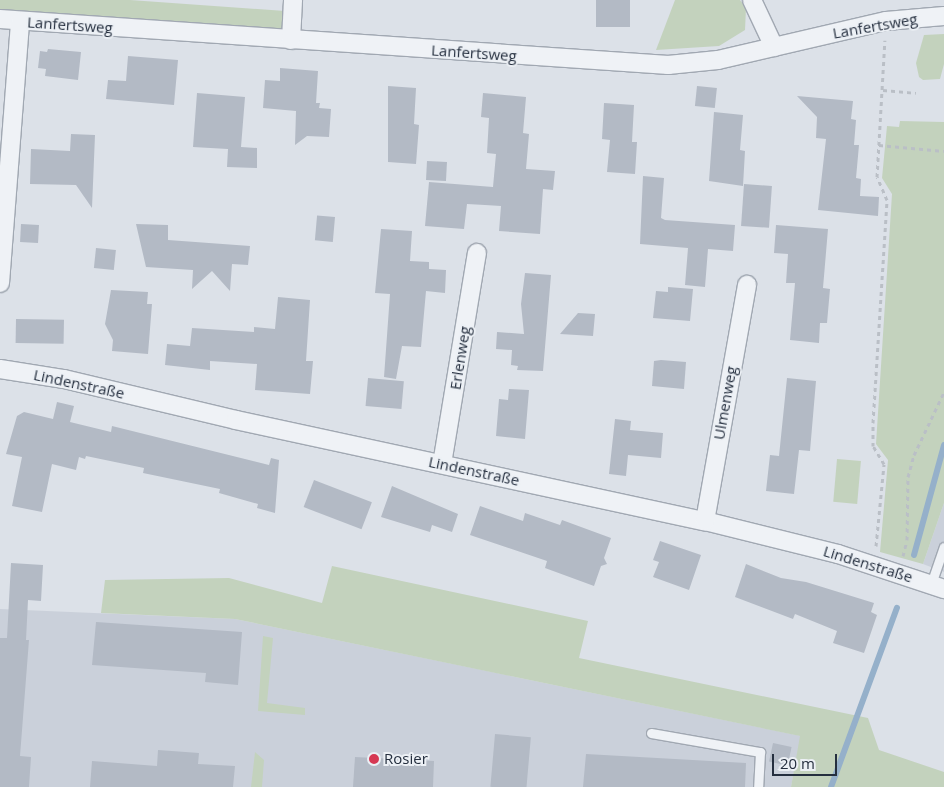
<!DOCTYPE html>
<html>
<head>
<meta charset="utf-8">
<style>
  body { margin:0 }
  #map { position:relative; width:944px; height:787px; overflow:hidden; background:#dce1e8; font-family:"Open Sans",sans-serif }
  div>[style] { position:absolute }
  .built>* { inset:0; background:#cad0da }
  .green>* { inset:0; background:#c3d2bd; transform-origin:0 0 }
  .stream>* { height:6px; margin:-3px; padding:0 3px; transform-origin:3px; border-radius:3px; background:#95b0ca }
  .building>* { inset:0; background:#b3bac5; transform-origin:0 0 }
  .path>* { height:3px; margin-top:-1.5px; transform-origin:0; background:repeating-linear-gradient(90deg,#babfc6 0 4px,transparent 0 8px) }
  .roads { filter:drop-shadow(1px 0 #a1a8b2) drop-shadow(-1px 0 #a1a8b2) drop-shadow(0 1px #a1a8b2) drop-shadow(0 -1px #a1a8b2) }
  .lane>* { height:9px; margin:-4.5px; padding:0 4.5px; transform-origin:4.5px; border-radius:4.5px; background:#eff2f6 }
  .street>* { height:18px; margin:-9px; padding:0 9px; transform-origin:9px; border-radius:9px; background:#eff2f6 }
  .dots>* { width:14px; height:14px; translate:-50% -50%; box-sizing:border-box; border:2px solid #ecf0f5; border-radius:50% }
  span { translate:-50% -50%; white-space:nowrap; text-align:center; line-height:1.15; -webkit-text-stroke:4px #ecf0f5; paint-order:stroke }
  .street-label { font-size:15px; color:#252f3f }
  .poi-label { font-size:15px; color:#252f3f }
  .left { translate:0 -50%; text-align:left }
  .scale { position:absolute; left:772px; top:754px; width:65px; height:22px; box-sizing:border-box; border:2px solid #252f3f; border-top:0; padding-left:6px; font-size:15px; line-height:18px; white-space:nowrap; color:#252f3f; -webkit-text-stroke:4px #ecf0f5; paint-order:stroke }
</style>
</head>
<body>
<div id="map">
  <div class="built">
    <i style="clip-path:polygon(944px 503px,944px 572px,923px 564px)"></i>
    <i style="clip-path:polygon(0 609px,235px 619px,801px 736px,791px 787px,0 787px)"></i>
  </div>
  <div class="green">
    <i style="clip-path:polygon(0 0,130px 0,285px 11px,284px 34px,0 12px)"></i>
    <i style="clip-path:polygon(675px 0,740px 0,746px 8px,745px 30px,719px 46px,656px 50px)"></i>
    <i style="clip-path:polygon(944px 34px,944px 64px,940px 79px,923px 80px,919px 77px,916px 63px,924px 35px)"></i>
    <i style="clip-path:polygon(900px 121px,944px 122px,944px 503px,923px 564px,880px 552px,888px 460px,876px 444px,892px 194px,882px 178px,887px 126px,899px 127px)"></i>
    <i style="left:837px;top:459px;width:24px;height:43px;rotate:5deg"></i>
    <i style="clip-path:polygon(332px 566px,588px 621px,579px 658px,868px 718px,879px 750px,944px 772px,944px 787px,791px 787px,800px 736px,235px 619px,101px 613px,105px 580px,229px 578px,322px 603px)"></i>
    <i style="clip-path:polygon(263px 636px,273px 638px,267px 703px,305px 708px,305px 715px,258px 711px)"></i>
    <i style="clip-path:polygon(255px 752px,264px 760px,262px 787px,251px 787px)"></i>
  </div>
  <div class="stream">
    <i style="left:914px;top:555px;width:114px;rotate:-74.7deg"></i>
    <i style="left:831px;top:787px;width:191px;rotate:-69.8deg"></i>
  </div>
  <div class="building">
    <i style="left:596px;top:0;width:34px;height:27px"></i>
    <i style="clip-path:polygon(48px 49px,81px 52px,78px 80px,45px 76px,46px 69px,38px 68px,40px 51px,47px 52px)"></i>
    <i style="clip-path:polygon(128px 56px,178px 60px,174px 105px,106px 99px,108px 80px,126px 81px)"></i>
    <i style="clip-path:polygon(280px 68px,318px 71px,316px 103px,320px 103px,319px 108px,331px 109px,329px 137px,307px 136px,295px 145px,296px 111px,263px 108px,265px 80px,280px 81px)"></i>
    <i style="clip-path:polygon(388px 86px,416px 88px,414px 124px,419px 125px,416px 164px,388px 162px)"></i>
    <i style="left:697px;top:86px;width:20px;height:20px;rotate:6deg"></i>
    <i style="clip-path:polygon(197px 93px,245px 97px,241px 147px,257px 148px,257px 168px,227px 167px,228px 149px,193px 147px)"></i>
    <i style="clip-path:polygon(483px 93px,526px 97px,523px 133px,529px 134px,526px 169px,555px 171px,553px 190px,543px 189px,540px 234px,499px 231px,501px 206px,485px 205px,467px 204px,464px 229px,425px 226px,429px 182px,493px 187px,496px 154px,487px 153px,489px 118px,481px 117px)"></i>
    <i style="clip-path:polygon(797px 96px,853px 101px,851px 119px,856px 120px,854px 145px,859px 145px,856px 178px,861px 179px,860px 196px,879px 197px,878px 216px,818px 210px,826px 139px,816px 138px,817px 117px)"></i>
    <i style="clip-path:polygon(604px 103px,634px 105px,632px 142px,637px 142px,635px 174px,607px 172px,610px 140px,602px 139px)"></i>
    <i style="clip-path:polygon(714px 112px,743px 115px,740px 150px,745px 151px,743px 186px,709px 181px)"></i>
    <i style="clip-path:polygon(71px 134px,95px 135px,92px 208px,76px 185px,30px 184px,31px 149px,70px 151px)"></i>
    <i style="left:427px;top:161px;width:20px;height:19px;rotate:3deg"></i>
    <i style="clip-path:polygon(643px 176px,664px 178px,661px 218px,665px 220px,735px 225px,733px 251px,708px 249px,705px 287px,685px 285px,688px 248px,640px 244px)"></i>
    <i style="left:744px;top:184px;width:28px;height:42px;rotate:4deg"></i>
    <i style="left:335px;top:217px;width:25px;height:18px;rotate:95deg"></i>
    <i style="left:21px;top:224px;width:18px;height:18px;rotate:3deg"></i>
    <i style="clip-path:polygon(136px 224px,168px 225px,168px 240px,250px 246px,248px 265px,232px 264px,230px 291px,212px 271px,192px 289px,193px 270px,146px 267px)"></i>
    <i style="clip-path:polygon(776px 225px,828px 229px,823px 288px,830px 289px,827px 323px,820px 323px,819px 343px,790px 340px,795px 283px,786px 283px,788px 254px,774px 253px)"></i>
    <i style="clip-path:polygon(381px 229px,412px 231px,410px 261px,429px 262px,429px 269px,446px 270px,445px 293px,426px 291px,421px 347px,402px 346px,396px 379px,384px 377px,390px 294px,375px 293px)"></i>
    <i style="left:96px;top:248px;width:20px;height:20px;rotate:6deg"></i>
    <i style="clip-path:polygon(525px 273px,551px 275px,543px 371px,517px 370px,518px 366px,511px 365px,512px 350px,496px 349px,497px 332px,524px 334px,521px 304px)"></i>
    <i style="clip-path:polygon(668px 287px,693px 289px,690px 321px,653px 318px,656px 291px,668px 292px)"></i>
    <i style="clip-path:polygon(111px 290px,148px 292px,147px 304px,152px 304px,148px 354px,112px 351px,113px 340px,105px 324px)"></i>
    <i style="clip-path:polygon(278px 297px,310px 300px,306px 361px,313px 361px,310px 394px,255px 390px,257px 364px,210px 361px,210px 370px,165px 365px,167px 344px,190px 346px,192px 328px,254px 332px,254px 327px,275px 329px)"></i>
    <i style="clip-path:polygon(578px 313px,595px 314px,593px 336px,560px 334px)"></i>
    <i style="left:16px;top:319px;width:48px;height:24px;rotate:1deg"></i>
    <i style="clip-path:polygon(661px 360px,686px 362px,684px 389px,652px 386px,654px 361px)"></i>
    <i style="left:368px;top:378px;width:36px;height:28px;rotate:5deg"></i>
    <i style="clip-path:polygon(787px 378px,816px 381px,810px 451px,799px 450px,794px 494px,766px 491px,770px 455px,779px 456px)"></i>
    <i style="clip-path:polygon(509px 389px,529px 390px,525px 439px,496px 436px,499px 399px,508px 400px)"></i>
    <i style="clip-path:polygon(57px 402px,74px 406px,70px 422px,111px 432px,112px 426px,269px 465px,271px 458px,279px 460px,275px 513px,257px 508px,258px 504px,219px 493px,220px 489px,143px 473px,144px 468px,86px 456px,85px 459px,79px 457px,76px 470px,52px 464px,42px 512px,12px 506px,22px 457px,6px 454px,17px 416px,24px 412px,53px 419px)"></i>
    <i style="clip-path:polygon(615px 419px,631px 421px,630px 430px,663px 433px,661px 458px,628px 455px,626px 476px,609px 474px)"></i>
    <i style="left:314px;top:480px;width:62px;height:29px;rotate:21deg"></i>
    <i style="clip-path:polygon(392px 486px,458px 514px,452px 532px,432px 525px,430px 532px,381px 517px)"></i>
    <i style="clip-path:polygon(480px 506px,523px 521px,525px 513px,560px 525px,562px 520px,611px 538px,604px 558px,607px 564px,601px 566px,594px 586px,545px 568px,547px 561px,470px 535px)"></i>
    <i style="clip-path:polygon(660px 541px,701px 555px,689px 590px,653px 577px,659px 562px,653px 560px)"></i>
    <i style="clip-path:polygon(11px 563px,43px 565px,41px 601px,28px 600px,26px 640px,29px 640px,20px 756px,31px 757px,29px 787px,0 787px,0 638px,7px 638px)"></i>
    <i style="clip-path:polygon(746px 564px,781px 578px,806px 582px,874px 603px,871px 612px,877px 615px,864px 653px,833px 643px,837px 631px,795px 614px,793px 619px,735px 597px)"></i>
    <i style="clip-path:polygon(96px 622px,242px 632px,238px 685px,205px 682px,206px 673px,92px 665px)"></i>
    <i style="left:495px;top:734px;width:36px;height:53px;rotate:5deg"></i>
    <i style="left:773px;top:743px;width:19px;height:19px;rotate:12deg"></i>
    <i style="clip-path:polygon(158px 750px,199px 753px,198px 764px,235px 766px,233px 787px,90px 787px,92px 761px,157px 766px)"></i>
    <i style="clip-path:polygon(586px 754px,746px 763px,745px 787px,583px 787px)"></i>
    <i style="clip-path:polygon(355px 757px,434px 761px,433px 787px,353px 787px)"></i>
  </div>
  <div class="path">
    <i style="left:883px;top:90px;width:33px;rotate:5deg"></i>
    <i style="left:879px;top:145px;width:65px;rotate:5.3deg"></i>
    <i style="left:876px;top:546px;width:82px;rotate:-84.4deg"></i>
    <i style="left:884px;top:464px;width:21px;rotate:-121deg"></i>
    <i style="left:873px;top:446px;width:23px;rotate:-90deg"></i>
    <i style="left:873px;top:423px;width:223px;rotate:-86.4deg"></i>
    <i style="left:887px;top:200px;width:25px;rotate:-113deg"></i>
    <i style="left:877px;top:177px;width:137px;rotate:-86.7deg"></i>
    <i style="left:903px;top:556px;width:16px;rotate:-76deg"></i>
    <i style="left:907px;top:540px;width:63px;rotate:-89.1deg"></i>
    <i style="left:908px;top:477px;width:23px;rotate:-75deg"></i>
    <i style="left:914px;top:455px;width:70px;rotate:-64.5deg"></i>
  </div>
  <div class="roads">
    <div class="lane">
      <i style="left:931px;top:584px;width:39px;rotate:-71deg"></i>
      <i style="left:651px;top:733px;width:111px;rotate:9.9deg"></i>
      <i style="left:760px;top:752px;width:35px;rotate:93deg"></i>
    </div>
    <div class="street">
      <i style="left:752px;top:0;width:52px;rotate:64.9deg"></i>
      <i style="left:0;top:19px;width:670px;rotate:3.94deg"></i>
      <i style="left:668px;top:65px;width:50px;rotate:-5.7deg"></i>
      <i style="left:718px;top:60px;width:172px;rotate:-13.1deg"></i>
      <i style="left:886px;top:21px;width:58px;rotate:-4.9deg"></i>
      <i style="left:291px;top:40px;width:40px;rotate:-87.1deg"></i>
      <i style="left:0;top:283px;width:262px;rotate:-85.6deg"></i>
      <i style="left:0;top:369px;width:65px;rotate:8.9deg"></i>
      <i style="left:64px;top:379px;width:177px;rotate:13.4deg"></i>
      <i style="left:236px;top:420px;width:480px;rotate:12.2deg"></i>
      <i style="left:705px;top:521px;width:137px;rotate:13.9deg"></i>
      <i style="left:838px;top:554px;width:112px;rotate:18.3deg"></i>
      <i style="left:442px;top:464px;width:214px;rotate:-80.6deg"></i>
      <i style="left:705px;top:521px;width:240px;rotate:-79.9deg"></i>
    </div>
  </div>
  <div class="dots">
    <i style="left:374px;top:759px;background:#d63853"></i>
  </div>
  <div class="street-label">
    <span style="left:70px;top:25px;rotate:4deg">Lanfertsweg</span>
    <span style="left:875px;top:26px;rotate:-10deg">Lanfertsweg</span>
    <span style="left:474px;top:53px;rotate:4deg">Lanfertsweg</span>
    <span style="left:460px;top:358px;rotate:-81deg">Erlenweg</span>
    <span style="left:79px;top:384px;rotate:12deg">Lindenstraße</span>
    <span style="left:725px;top:403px;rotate:-80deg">Ulmenweg</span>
    <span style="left:474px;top:471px;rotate:12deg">Lindenstraße</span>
    <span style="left:868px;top:564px;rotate:17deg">Lindenstraße</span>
  </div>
  <div class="poi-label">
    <span class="left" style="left:384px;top:759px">Rosier</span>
  </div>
  <div class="scale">20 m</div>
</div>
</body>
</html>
